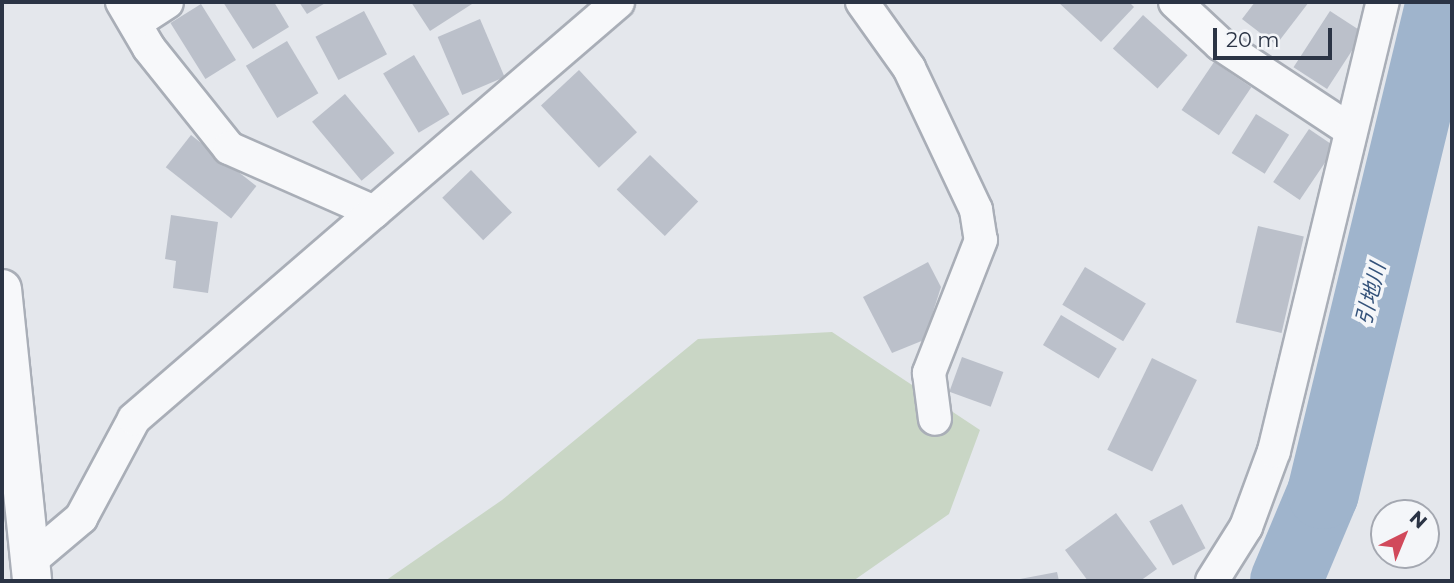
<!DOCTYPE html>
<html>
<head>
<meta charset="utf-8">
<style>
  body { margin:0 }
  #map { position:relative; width:1454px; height:583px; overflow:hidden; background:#e4e7ec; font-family:Montserrat,"Noto Sans JP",sans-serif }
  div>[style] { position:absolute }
  .green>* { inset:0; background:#c9d6c5 }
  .river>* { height:72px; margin:-36px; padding:0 36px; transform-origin:36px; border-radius:36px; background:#9fb4cc }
  .building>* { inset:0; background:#bbc0ca; transform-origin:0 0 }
  .roads { filter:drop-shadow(2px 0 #a9aeb7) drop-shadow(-2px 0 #a9aeb7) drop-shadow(0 2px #a9aeb7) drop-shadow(0 -2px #a9aeb7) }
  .minor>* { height:32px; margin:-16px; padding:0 16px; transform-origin:16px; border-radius:16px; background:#f7f8fa }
  .tertiary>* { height:38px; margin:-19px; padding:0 19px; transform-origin:19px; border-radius:19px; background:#f7f8fa }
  span { translate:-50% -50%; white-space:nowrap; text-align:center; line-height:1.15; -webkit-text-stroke:7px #f4f6f9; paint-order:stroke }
  .water-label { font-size:21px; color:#34527a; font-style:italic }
  .frame { position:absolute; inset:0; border:4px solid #2b3445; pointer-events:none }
  .north { position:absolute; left:1370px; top:499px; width:70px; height:70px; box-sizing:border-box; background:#f4f6f9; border:2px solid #a4a8b1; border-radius:50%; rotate:43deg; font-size:19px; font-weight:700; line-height:28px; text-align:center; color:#2b3445 }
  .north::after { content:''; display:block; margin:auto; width:24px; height:32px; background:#d1495b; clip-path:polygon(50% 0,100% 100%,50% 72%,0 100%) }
  .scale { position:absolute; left:1213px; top:28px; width:119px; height:32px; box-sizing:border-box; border:4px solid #2b3445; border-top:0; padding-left:9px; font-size:21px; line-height:24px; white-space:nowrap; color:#2b3445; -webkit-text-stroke:5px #f4f6f9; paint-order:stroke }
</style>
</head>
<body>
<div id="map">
  <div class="green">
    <i style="clip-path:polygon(832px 332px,980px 430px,949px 514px,853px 581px,385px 581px,502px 500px,698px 339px)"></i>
  </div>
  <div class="river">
    <i style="left:1286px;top:581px;width:95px;rotate:-67.2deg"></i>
    <i style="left:1323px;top:493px;width:505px;rotate:-76.38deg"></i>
  </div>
  <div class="building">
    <i style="clip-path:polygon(223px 2px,274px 2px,289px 27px,253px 49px)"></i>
    <i style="clip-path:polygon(299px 2px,327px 2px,307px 14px)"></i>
    <i style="clip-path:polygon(411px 2px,470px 2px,472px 4px,430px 31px)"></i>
    <i style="clip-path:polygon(1058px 2px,1129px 2px,1134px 7px,1101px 42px)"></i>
    <i style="clip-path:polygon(1255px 2px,1309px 2px,1276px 45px,1242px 19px)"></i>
    <i style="left:201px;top:4px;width:66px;height:36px;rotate:58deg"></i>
    <i style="left:364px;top:11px;width:49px;height:55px;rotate:62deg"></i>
    <i style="left:1330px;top:11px;width:40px;height:67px;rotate:33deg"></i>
    <i style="left:1143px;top:15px;width:60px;height:45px;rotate:42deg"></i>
    <i style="left:480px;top:19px;width:63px;height:46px;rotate:67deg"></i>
    <i style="left:287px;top:41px;width:61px;height:48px;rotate:59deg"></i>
    <i style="left:414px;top:55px;width:69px;height:36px;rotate:59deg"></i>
    <i style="left:1214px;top:62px;width:45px;height:58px;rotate:34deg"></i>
    <i style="left:579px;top:70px;width:85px;height:52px;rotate:47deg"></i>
    <i style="left:345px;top:94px;width:77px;height:43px;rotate:50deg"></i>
    <i style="left:1256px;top:114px;width:39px;height:46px;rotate:32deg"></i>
    <i style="left:1309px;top:129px;width:32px;height:64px;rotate:34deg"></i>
    <i style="left:191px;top:135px;width:83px;height:41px;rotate:38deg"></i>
    <i style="left:650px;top:155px;width:67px;height:48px;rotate:44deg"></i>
    <i style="left:471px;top:170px;width:59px;height:40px;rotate:46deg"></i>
    <i style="clip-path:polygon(171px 215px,218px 222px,208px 293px,173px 288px,176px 261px,165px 259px)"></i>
    <i style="left:1258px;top:226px;width:47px;height:99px;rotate:13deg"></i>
    <i style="clip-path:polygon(928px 262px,941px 287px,924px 340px,892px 353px,863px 297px)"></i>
    <i style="left:1085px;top:267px;width:71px;height:44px;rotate:31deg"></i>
    <i style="left:1061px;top:315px;width:65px;height:35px;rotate:31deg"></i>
    <i style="left:962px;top:357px;width:44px;height:37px;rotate:20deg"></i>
    <i style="left:1152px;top:358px;width:50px;height:102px;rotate:26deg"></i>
    <i style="left:1182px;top:504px;width:50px;height:37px;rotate:62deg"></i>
    <i style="clip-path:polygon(1116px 513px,1157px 569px,1140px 581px,1088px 581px,1065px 550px)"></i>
    <i style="clip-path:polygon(1057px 572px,1059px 581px,1014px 581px,1014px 580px)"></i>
  </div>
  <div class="roads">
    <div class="minor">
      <i style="left:122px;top:2px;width:53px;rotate:59.6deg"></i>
      <i style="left:149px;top:48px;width:128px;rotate:51.3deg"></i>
      <i style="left:229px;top:148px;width:158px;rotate:23.8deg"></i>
      <i style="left:374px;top:212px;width:322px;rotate:-40.7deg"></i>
      <i style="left:862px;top:2px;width:81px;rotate:54.5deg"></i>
      <i style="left:909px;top:68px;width:157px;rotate:64.7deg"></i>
      <i style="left:976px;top:210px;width:30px;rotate:81deg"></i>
      <i style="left:981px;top:240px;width:143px;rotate:111.4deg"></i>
      <i style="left:929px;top:373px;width:46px;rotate:82.6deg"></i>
      <i style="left:1175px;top:2px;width:62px;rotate:43deg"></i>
      <i style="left:1220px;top:44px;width:154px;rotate:33.4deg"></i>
      <i style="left:135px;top:23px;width:38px;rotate:-33deg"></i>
      <i style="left:30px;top:561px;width:67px;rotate:-40.1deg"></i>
      <i style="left:81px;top:518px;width:112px;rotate:-61.8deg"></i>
      <i style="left:134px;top:419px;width:317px;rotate:-40.8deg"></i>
      <i style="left:1212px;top:581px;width:64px;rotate:-57.8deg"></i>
      <i style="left:1246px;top:527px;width:81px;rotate:-69.8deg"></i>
      <i style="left:1274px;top:451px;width:462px;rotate:-76.4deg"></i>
    </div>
    <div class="tertiary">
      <i style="left:2px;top:289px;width:294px;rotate:84.1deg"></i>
    </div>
  </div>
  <div class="water-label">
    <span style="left:1371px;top:294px;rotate:-76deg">引地川</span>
  </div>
  <div class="frame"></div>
  <div class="north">N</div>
  <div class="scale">20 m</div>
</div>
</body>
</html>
